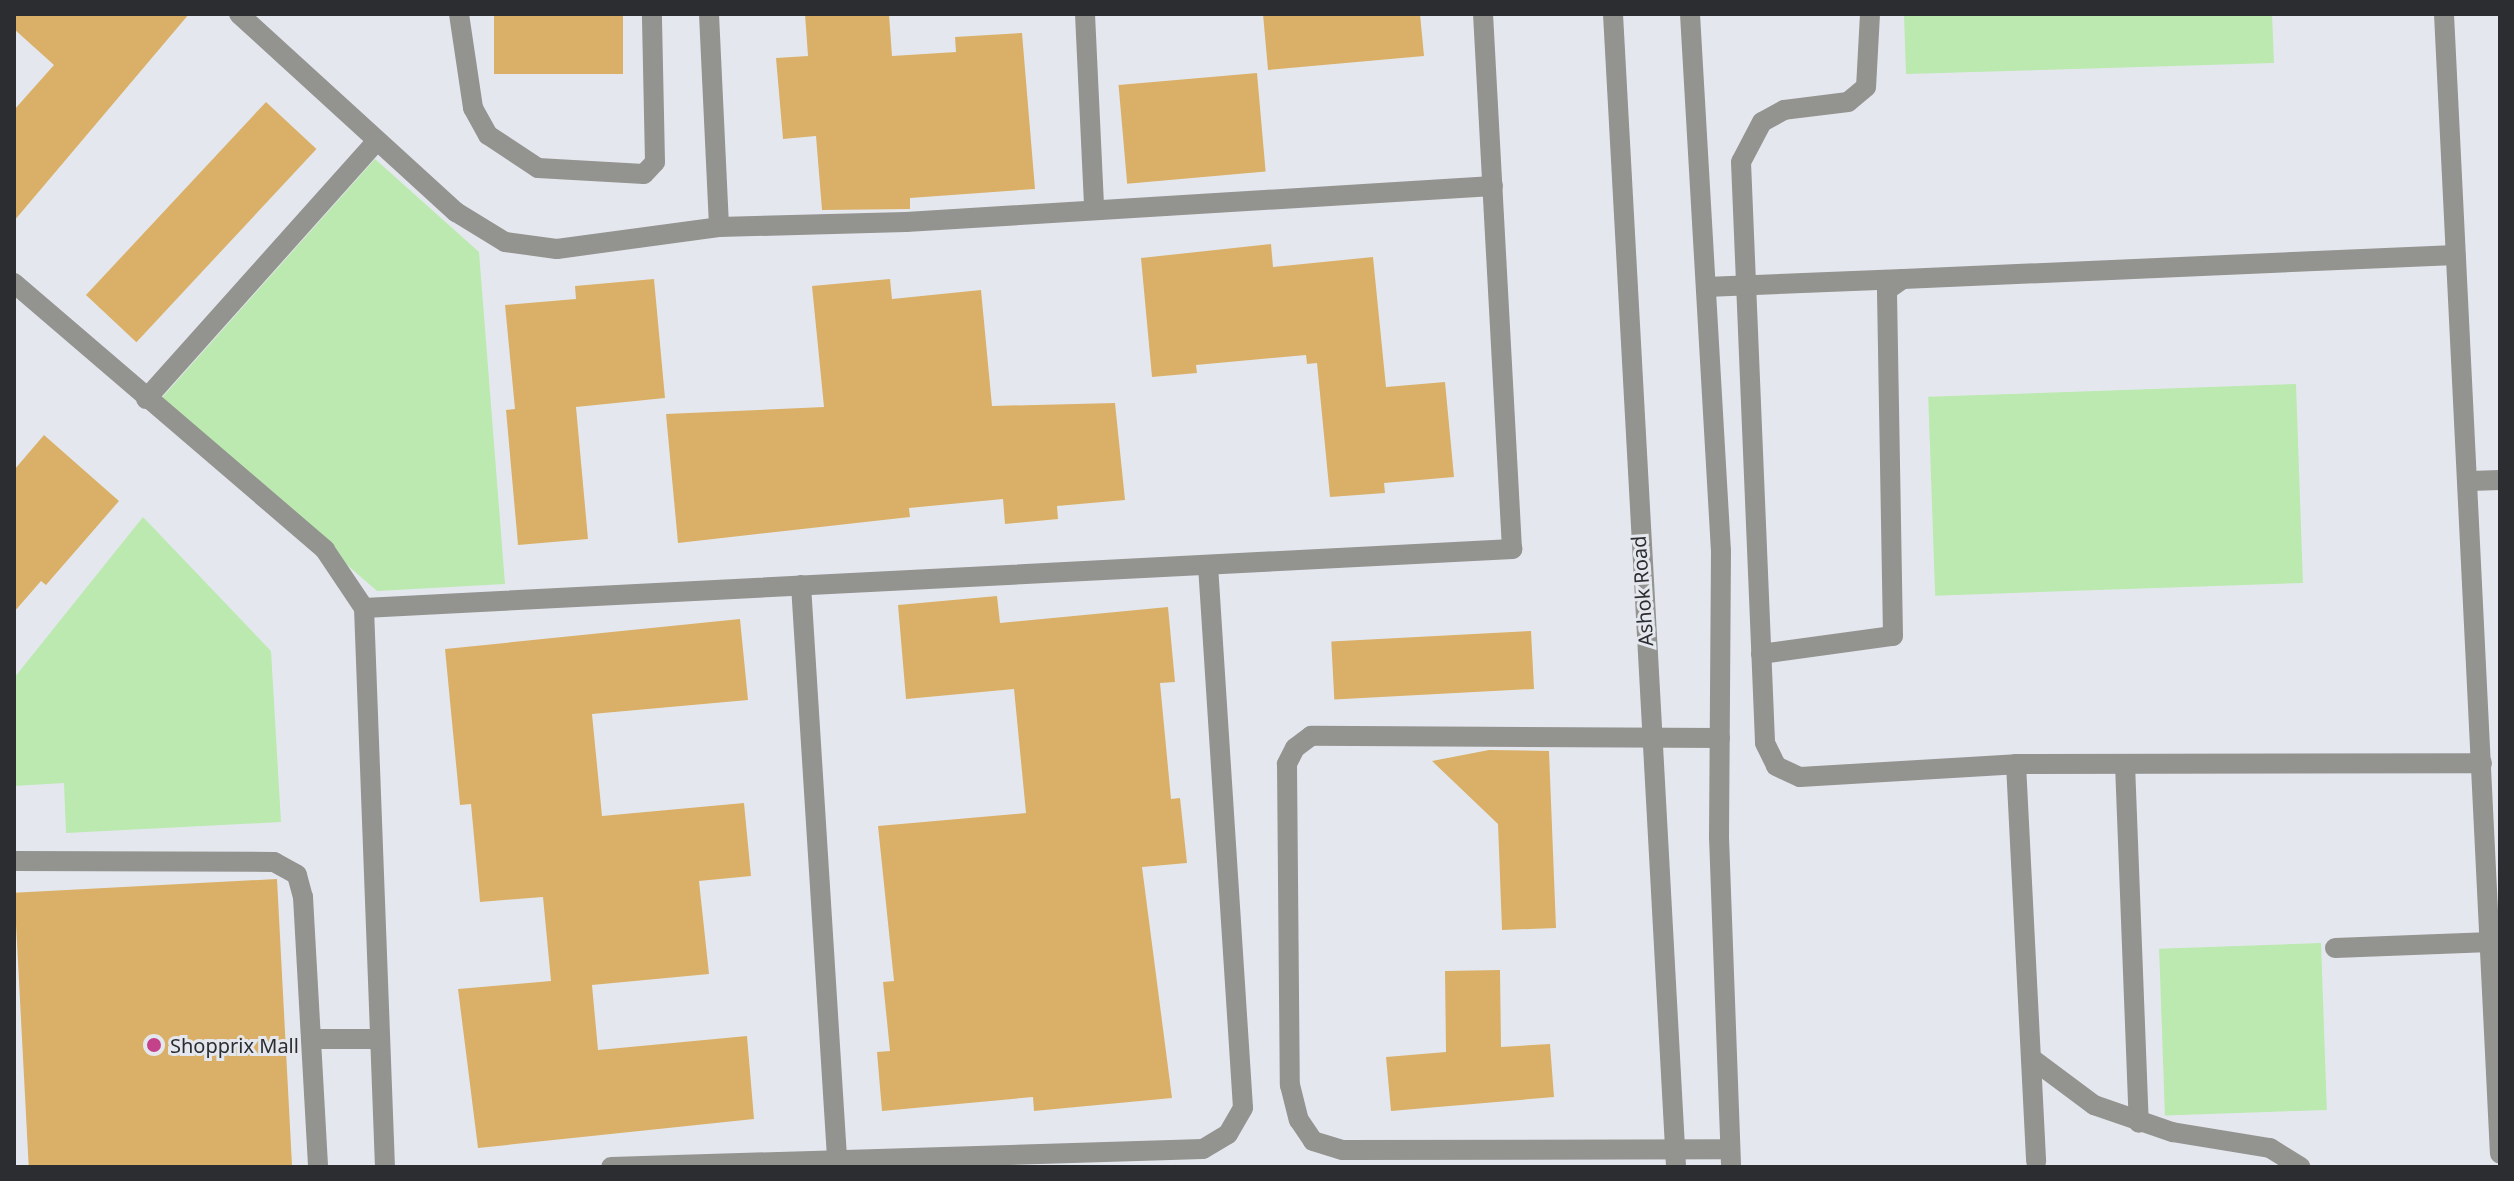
<!DOCTYPE html>
<html>
<head>
<meta charset="utf-8">
<style>
  body { margin:0 }
  #map { position:relative; width:2514px; height:1181px; overflow:hidden; background:#e4e8ee; font-family:"Noto Sans",sans-serif }
  div>[style] { position:absolute }
  .green>* { inset:0; background:#bbe9af; transform-origin:0 0 }
  .building>* { inset:0; background:#dab068; transform-origin:0 0 }
  .minor>* { height:20px; margin:-10px; padding:0 10px; transform-origin:10px; border-radius:10px; background:#939390 }
  .dots>* { width:22px; height:22px; translate:-50% -50%; box-sizing:border-box; border:4px solid #e4e8ee; border-radius:50% }
  span { translate:-50% -50%; white-space:nowrap; text-align:center; line-height:1.15; -webkit-text-stroke:6px #e4e8ee; paint-order:stroke }
  .street-label { font-size:20px; color:#2c2d30 }
  .poi-label { font-size:20px; color:#2c2d30 }
  .left { translate:0 -50%; text-align:left }
  .frame { position:absolute; inset:0; border:16px solid #2c2d30; pointer-events:none }
</style>
</head>
<body>
<div id="map">
  <div class="green">
    <i style="clip-path:polygon(1904px 14px,2272px 14px,2274px 63px,1906px 74px)"></i>
    <i style="clip-path:polygon(375px 159px,479px 252px,505px 584px,377px 591px,159px 401px)"></i>
    <i style="left:2296px;top:384px;width:199px;height:368px;rotate:88deg"></i>
    <i style="clip-path:polygon(143px 517px,271px 651px,281px 822px,66px 833px,64px 783px,14px 786px,14px 678px)"></i>
    <i style="left:2321px;top:943px;width:167px;height:162px;rotate:88deg"></i>
  </div>
  <div class="building">
    <i style="clip-path:polygon(14px 14px,189px 14px,14px 221px,14px 110px,54px 65px,14px 29px)"></i>
    <i style="left:494px;top:14px;width:129px;height:60px"></i>
    <i style="clip-path:polygon(805px 14px,889px 14px,892px 56px,956px 52px,955px 37px,1022px 33px,1035px 189px,910px 198px,910px 209px,822px 210px,816px 136px,783px 139px,776px 58px,808px 56px)"></i>
    <i style="clip-path:polygon(1263px 14px,1420px 14px,1424px 56px,1268px 70px)"></i>
    <i style="left:1257px;top:73px;width:99px;height:139px;rotate:85deg"></i>
    <i style="left:266px;top:102px;width:69px;height:264px;rotate:43deg"></i>
    <i style="clip-path:polygon(1271px 244px,1273px 267px,1373px 257px,1386px 387px,1445px 382px,1454px 477px,1384px 483px,1385px 493px,1330px 497px,1317px 363px,1307px 364px,1306px 355px,1196px 365px,1197px 373px,1152px 377px,1141px 258px)"></i>
    <i style="clip-path:polygon(654px 279px,665px 398px,576px 407px,588px 539px,518px 545px,506px 410px,515px 409px,505px 305px,576px 299px,575px 286px)"></i>
    <i style="clip-path:polygon(890px 279px,892px 299px,981px 290px,992px 406px,1115px 403px,1125px 500px,1057px 506px,1058px 519px,1005px 524px,1003px 499px,909px 508px,910px 517px,678px 543px,666px 414px,824px 407px,812px 286px)"></i>
    <i style="clip-path:polygon(44px 435px,119px 501px,46px 585px,41px 581px,14px 612px,14px 470px)"></i>
    <i style="clip-path:polygon(997px 596px,1000px 623px,1168px 607px,1175px 682px,1160px 683px,1171px 799px,1180px 798px,1187px 863px,1142px 867px,1172px 1098px,1034px 1111px,1033px 1097px,882px 1111px,877px 1052px,890px 1051px,883px 982px,894px 981px,878px 826px,1026px 813px,1014px 689px,906px 699px,898px 605px)"></i>
    <i style="clip-path:polygon(740px 619px,748px 700px,592px 714px,602px 816px,744px 803px,751px 876px,699px 881px,709px 974px,592px 985px,598px 1050px,747px 1036px,754px 1119px,478px 1148px,458px 989px,551px 981px,543px 897px,480px 902px,471px 804px,460px 805px,445px 649px)"></i>
    <i style="left:1531px;top:631px;width:58px;height:200px;rotate:87deg"></i>
    <i style="clip-path:polygon(1489px 750px,1549px 751px,1556px 928px,1502px 930px,1498px 824px,1432px 761px)"></i>
    <i style="left:277px;top:879px;width:288px;height:263px;rotate:87deg"></i>
    <i style="clip-path:polygon(1500px 970px,1501px 1047px,1550px 1044px,1554px 1097px,1391px 1111px,1386px 1057px,1446px 1052px,1445px 971px)"></i>
  </div>
  <div class="minor">
    <i style="left:239px;top:14px;width:294px;rotate:42.4deg"></i>
    <i style="left:456px;top:212px;width:57px;rotate:31.5deg"></i>
    <i style="left:505px;top:242px;width:52px;rotate:7.7deg"></i>
    <i style="left:557px;top:249px;width:163px;rotate:-7.7deg"></i>
    <i style="left:719px;top:227px;width:187px;rotate:-1.5deg"></i>
    <i style="left:906px;top:222px;width:588px;rotate:-3.51deg"></i>
    <i style="left:459px;top:14px;width:95px;rotate:81.5deg"></i>
    <i style="left:473px;top:108px;width:31px;rotate:61deg"></i>
    <i style="left:488px;top:135px;width:60px;rotate:33.4deg"></i>
    <i style="left:538px;top:168px;width:106px;rotate:3.2deg"></i>
    <i style="left:644px;top:174px;width:16px;rotate:-47deg"></i>
    <i style="left:655px;top:162px;width:148px;rotate:-91.2deg"></i>
    <i style="left:709px;top:14px;width:213px;rotate:87.3deg"></i>
    <i style="left:1085px;top:14px;width:193px;rotate:87.3deg"></i>
    <i style="left:1613px;top:14px;width:1155px;rotate:86.87deg"></i>
    <i style="left:1690px;top:14px;width:538px;rotate:86.7deg"></i>
    <i style="left:1721px;top:551px;width:286px;rotate:90.4deg"></i>
    <i style="left:1719px;top:837px;width:330px;rotate:87.9deg"></i>
    <i style="left:1870px;top:14px;width:73px;rotate:93.1deg"></i>
    <i style="left:1866px;top:87px;width:23px;rotate:140deg"></i>
    <i style="left:1848px;top:102px;width:64px;rotate:172.9deg"></i>
    <i style="left:1784px;top:110px;width:25px;rotate:151deg"></i>
    <i style="left:1762px;top:122px;width:45px;rotate:117.7deg"></i>
    <i style="left:1741px;top:162px;width:581px;rotate:87.63deg"></i>
    <i style="left:1765px;top:743px;width:25px;rotate:64deg"></i>
    <i style="left:1776px;top:766px;width:26px;rotate:25deg"></i>
    <i style="left:1800px;top:777px;width:216px;rotate:-3.4deg"></i>
    <i style="left:2016px;top:764px;width:466px;rotate:-0.1deg"></i>
    <i style="left:2444px;top:14px;width:1141px;rotate:87.19deg"></i>
    <i style="left:14px;top:283px;width:410px;rotate:40.6deg"></i>
    <i style="left:325px;top:550px;width:70px;rotate:56.1deg"></i>
    <i style="left:364px;top:608px;width:559px;rotate:87.85deg"></i>
    <i style="left:1706px;top:287px;width:197px;rotate:-2.3deg"></i>
    <i style="left:146px;top:399px;width:345px;rotate:-48.2deg"></i>
    <i style="left:2470px;top:481px;width:30px;rotate:-2deg"></i>
    <i style="left:801px;top:585px;width:574px;rotate:86.4deg"></i>
    <i style="left:364px;top:608px;width:1150px;rotate:-2.94deg"></i>
    <i style="left:1512px;top:549px;width:536px;rotate:-93.1deg"></i>
    <i style="left:1761px;top:654px;width:133px;rotate:-7.8deg"></i>
    <i style="left:1893px;top:636px;width:346px;rotate:-91deg"></i>
    <i style="left:1887px;top:290px;width:19px;rotate:-35deg"></i>
    <i style="left:1903px;top:279px;width:553px;rotate:-2.49deg"></i>
    <i style="left:1720px;top:738px;width:409px;rotate:-179.7deg"></i>
    <i style="left:1311px;top:736px;width:20px;rotate:143deg"></i>
    <i style="left:1295px;top:748px;width:18px;rotate:117deg"></i>
    <i style="left:1287px;top:764px;width:321px;rotate:89.5deg"></i>
    <i style="left:1290px;top:1085px;width:36px;rotate:76deg"></i>
    <i style="left:1299px;top:1120px;width:25px;rotate:56deg"></i>
    <i style="left:1313px;top:1141px;width:31px;rotate:17deg"></i>
    <i style="left:1343px;top:1150px;width:387px;rotate:-0.1deg"></i>
    <i style="left:2016px;top:764px;width:398px;rotate:87.1deg"></i>
    <i style="left:2125px;top:764px;width:359px;rotate:87.8deg"></i>
    <i style="left:14px;top:861px;width:260px;rotate:0.2deg"></i>
    <i style="left:274px;top:862px;width:26px;rotate:29deg"></i>
    <i style="left:297px;top:875px;width:23px;rotate:75deg"></i>
    <i style="left:303px;top:897px;width:270px;rotate:86.8deg"></i>
    <i style="left:2335px;top:948px;width:156px;rotate:-2.2deg"></i>
    <i style="left:312px;top:1039px;width:68px"></i>
    <i style="left:2031px;top:1058px;width:79px;rotate:36.7deg"></i>
    <i style="left:2094px;top:1105px;width:83px;rotate:19.1deg"></i>
    <i style="left:2172px;top:1132px;width:99px;rotate:9.3deg"></i>
    <i style="left:2270px;top:1148px;width:36px;rotate:32deg"></i>
    <i style="left:611px;top:1167px;width:592px;rotate:-1.74deg"></i>
    <i style="left:1203px;top:1149px;width:29px;rotate:-31deg"></i>
    <i style="left:1228px;top:1134px;width:30px;rotate:-60deg"></i>
    <i style="left:1243px;top:1108px;width:544px;rotate:-93.69deg"></i>
  </div>
  <div class="dots">
    <i style="left:154px;top:1045px;background:#c44289"></i>
  </div>
  <div class="street-label">
    <span style="left:1642px;top:591px;rotate:-94deg">Ashok Road</span>
  </div>
  <div class="poi-label">
    <span class="left" style="left:170px;top:1045px">Shopprix Mall</span>
  </div>
  <div class="frame"></div>
</div>
</body>
</html>
